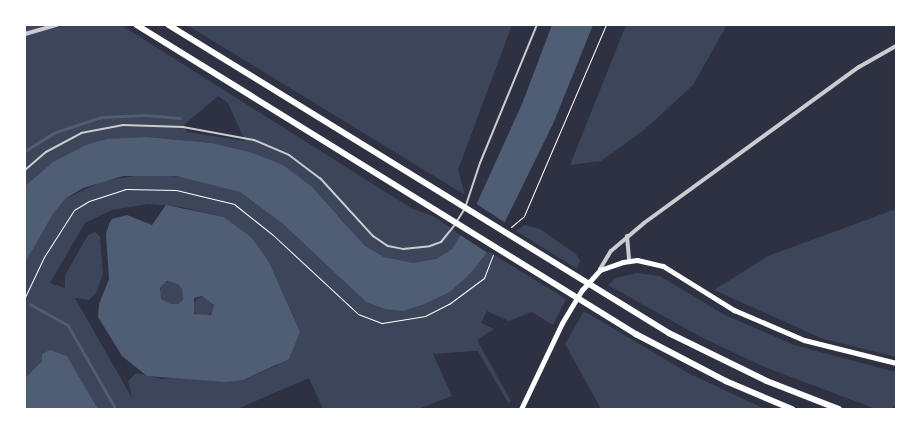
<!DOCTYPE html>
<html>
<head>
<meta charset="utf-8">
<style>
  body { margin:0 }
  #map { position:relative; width:921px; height:434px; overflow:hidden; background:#2d3142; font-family:"Exo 2",sans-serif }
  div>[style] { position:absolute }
  .green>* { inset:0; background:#3c4559 }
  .round { border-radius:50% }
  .water>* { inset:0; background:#4f5d75 }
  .pier>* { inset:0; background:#2d3142; transform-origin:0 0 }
  .stream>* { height:2.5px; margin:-1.25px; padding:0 1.25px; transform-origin:1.25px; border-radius:1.25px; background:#4f5d75 }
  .path>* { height:1px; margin:-0.5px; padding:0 0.5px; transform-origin:0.5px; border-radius:0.5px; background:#fff }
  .service>* { height:2px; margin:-1px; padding:0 1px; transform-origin:1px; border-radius:1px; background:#caccd0 }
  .minor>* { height:4px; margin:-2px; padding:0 2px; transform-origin:2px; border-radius:2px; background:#caccd0 }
  .secondary>* { height:5px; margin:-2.5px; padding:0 2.5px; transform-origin:2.5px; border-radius:2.5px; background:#fff }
  .trunk>* { height:5.5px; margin:-2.75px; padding:0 2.75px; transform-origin:2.75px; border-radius:2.75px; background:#fff }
  span { translate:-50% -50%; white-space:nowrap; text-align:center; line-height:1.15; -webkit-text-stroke:5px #fff; paint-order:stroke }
  .frame { position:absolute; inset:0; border:26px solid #fff; pointer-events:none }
</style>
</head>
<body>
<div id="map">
  <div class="green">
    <i style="clip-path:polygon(evenodd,25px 25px,121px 25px,411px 208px,433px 216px,461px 235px,452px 249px,436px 259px,413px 264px,384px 257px,364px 246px,338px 215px,250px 152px,212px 143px,147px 137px,53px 162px,25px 186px,25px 25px,218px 96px,228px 103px,245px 141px,187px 132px,184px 125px,218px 96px)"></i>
    <i style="clip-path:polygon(187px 25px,512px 25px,458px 170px,465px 195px)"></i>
    <i style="clip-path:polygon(626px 25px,727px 25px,693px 85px,644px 130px,601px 161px,570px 165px)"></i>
    <i style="clip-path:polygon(evenodd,148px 174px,194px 178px,240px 192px,283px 224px,366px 302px,403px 311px,425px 304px,450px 292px,471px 273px,488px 251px,566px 299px,553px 325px,532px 312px,509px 321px,487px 311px,481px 323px,494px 329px,477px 340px,511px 401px,508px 403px,478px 351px,474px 351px,433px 354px,452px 396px,418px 409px,323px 409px,309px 378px,237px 409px,98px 409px,67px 356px,42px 354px,42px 361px,25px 378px,25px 263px,53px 214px,65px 199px,103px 181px,148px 174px,148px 204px,181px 207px,224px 217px,241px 230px,269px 262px,300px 332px,278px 365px,243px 380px,180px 376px,162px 379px,136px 373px,128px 381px,132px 398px,75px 298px,89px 300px,96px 293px,103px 274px,100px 237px,95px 232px,88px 235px,65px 275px,65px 288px,50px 283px,85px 223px,112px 210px,148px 204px)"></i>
    <i style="clip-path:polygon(896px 209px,896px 357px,823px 339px,714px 290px,768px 256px)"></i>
    <i style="clip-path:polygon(525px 225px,540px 229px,576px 254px,580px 261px,577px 269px,516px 231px)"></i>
    <i style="clip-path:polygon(637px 273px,660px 276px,723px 314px,794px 345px,896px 372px,896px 403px,892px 409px,876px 409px,762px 366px,699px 336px,608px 285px,616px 278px)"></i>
    <i class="round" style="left:160px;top:281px;width:24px;height:24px"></i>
    <i class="round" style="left:193px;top:297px;width:20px;height:20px"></i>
    <i style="clip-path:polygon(584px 311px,688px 373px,765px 409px,601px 409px,565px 344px)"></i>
  </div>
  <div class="water">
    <i style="clip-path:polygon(552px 25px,593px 25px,553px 124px,495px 242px,471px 273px,450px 292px,425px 304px,403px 311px,385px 309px,366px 302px,283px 224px,240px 192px,177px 176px,123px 176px,83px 188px,65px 199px,53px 214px,25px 263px,25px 186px,53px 162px,86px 145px,107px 139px,147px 137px,212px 143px,250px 152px,283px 165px,312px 187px,365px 246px,384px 257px,413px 263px,436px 259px,452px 249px,467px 225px,522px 104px)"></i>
    <i style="clip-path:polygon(evenodd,166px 205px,224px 217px,252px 238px,269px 262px,300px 332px,289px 359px,243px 380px,226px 382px,147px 376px,122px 356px,98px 317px,99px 304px,109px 279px,106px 234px,109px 224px,112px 219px,127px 215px,152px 225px,166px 205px,167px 281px,178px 284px,182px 289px,183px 299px,178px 304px,170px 304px,161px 299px,160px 288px,167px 281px,166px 205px,202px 296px,214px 305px,211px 315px,194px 314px,194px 298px,202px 296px)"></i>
    <i style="clip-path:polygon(50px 350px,67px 356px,98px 409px,25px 409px,25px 378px,42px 361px,42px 354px)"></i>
  </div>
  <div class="pier">
    <i style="left:475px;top:203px;width:38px;height:35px;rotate:33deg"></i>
  </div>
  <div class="stream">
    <i style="left:25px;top:151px;width:36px;rotate:-32deg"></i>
    <i style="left:56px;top:132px;width:48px;rotate:-18.1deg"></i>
    <i style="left:102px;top:117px;width:43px;rotate:-2.7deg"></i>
    <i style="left:145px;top:115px;width:35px;rotate:5deg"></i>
    <i style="left:30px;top:304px;width:43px;rotate:28.9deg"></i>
    <i style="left:68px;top:325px;width:97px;rotate:60.3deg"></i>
  </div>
  <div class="path">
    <i style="left:511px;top:227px;width:17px;rotate:-40deg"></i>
    <i style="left:524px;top:216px;width:208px;rotate:-66.8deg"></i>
    <i style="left:25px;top:297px;width:44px;rotate:-64.6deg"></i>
    <i style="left:44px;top:257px;width:56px;rotate:-57.4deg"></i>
    <i style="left:74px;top:210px;width:17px;rotate:-31deg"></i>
    <i style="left:89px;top:201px;width:38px;rotate:-18deg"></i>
    <i style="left:125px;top:189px;width:51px;rotate:1.1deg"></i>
    <i style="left:176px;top:190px;width:60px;rotate:13.6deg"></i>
    <i style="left:234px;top:204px;width:50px;rotate:38.5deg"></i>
    <i style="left:273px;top:235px;width:116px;rotate:42.9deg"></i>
    <i style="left:358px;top:314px;width:26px;rotate:21deg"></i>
    <i style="left:382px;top:323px;width:44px;rotate:-9.2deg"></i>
    <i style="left:425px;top:316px;width:27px;rotate:-27deg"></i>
    <i style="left:449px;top:304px;width:44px;rotate:-36.6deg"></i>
    <i style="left:484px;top:278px;width:25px;rotate:-69deg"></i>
  </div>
  <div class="service">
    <i style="left:25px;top:170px;width:28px;rotate:-41deg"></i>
    <i style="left:46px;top:152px;width:40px;rotate:-28deg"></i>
    <i style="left:81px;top:133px;width:43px;rotate:-10.8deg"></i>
    <i style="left:123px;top:125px;width:60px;rotate:1.9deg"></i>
    <i style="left:183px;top:127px;width:72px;rotate:10.4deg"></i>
    <i style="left:254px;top:140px;width:38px;rotate:23deg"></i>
    <i style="left:289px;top:155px;width:39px;rotate:37deg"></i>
    <i style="left:320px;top:178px;width:79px;rotate:47.6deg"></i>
    <i style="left:373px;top:236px;width:18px;rotate:34deg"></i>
    <i style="left:388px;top:246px;width:15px;rotate:11deg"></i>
    <i style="left:403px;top:249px;width:27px;rotate:-6deg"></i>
    <i style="left:430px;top:246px;width:12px;rotate:-20deg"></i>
    <i style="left:441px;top:242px;width:22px;rotate:-51deg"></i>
    <i style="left:466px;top:205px;width:44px;rotate:-71.6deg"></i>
    <i style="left:480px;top:163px;width:149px;rotate:-67.6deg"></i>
    <i style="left:457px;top:221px;width:13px;rotate:-58deg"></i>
  </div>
  <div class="minor">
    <i style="left:25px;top:34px;width:33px;rotate:-16deg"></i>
    <i style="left:627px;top:236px;width:25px;rotate:85deg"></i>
    <i style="left:600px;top:269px;width:21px;rotate:-59deg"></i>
    <i style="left:611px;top:251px;width:43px;rotate:-40.3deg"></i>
    <i style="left:644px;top:223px;width:266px;rotate:-36deg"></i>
    <i style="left:859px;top:67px;width:43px;rotate:-29.6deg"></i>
  </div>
  <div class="secondary">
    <i style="left:521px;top:409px;width:95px;rotate:-64.5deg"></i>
    <i style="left:562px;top:323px;width:39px;rotate:-59deg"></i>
    <i style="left:582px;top:290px;width:27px;rotate:-48deg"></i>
    <i style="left:600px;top:270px;width:24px;rotate:-19deg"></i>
    <i style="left:623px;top:262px;width:14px;rotate:-8deg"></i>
    <i style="left:637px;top:260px;width:27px;rotate:13deg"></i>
    <i style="left:663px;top:266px;width:84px;rotate:31.8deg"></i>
    <i style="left:734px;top:310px;width:76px;rotate:23.2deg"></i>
    <i style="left:804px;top:340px;width:95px;rotate:14deg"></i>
  </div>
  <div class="trunk">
    <i style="left:137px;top:25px;width:587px;rotate:31.77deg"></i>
    <i style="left:636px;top:334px;width:102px;rotate:27.6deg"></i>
    <i style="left:726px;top:381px;width:72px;rotate:23deg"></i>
    <i style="left:169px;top:25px;width:587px;rotate:31.63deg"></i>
    <i style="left:669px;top:333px;width:109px;rotate:26.1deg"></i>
    <i style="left:767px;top:381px;width:77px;rotate:21.3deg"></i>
  </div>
  <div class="frame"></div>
</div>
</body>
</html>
